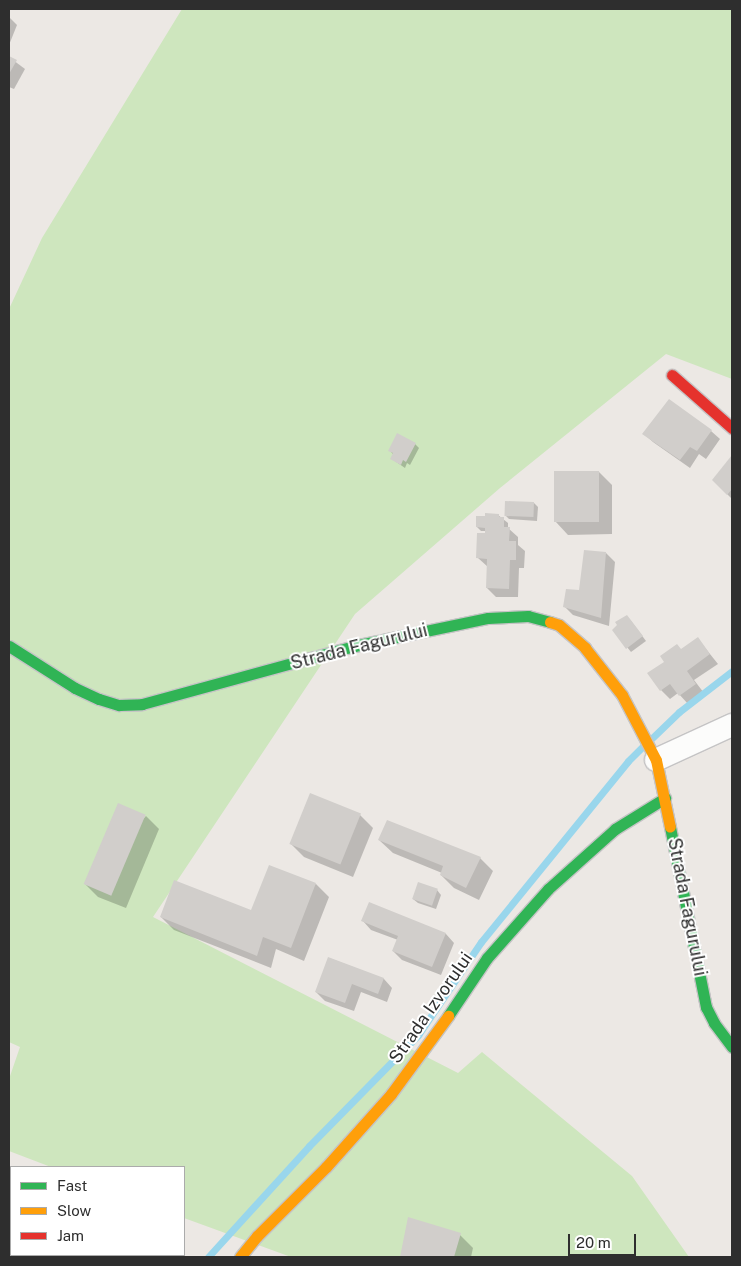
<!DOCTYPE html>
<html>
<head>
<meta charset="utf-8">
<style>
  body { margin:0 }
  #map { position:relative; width:741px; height:1266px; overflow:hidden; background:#ece8e4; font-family:"Public Sans",sans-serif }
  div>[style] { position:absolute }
  .green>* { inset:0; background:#cee6be }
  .shadow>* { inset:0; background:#0003 }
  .stream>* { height:7px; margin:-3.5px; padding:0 3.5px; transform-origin:3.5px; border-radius:3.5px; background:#99d6ec }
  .building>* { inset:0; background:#d1cecb; transform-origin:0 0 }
  .roads { filter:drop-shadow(1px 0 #c5c4c5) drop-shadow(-1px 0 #c5c4c5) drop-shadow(0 1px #c5c4c5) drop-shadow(0 -1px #c5c4c5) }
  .street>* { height:22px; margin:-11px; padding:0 11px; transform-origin:11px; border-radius:11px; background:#fcfcfb }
  .fast>* { height:11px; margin:-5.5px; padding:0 5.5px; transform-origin:5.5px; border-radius:5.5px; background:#30b455 }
  .slow>* { height:11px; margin:-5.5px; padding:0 5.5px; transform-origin:5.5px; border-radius:5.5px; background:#ff9f0a }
  .jam>* { height:11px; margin:-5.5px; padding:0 5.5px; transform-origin:5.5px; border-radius:5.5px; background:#e5322d }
  span { translate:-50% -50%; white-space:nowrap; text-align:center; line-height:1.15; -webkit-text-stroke:4px #fff; paint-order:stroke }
  .street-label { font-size:18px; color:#2e2e2e }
  .frame { position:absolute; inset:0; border:10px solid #2e2e2e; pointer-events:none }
  .legend { position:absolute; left:10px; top:1166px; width:175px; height:90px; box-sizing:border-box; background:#fff; border:1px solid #ababab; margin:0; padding:6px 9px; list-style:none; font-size:15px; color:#2e2e2e }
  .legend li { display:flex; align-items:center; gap:10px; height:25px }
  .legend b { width:25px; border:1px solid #ababab }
  .scale { position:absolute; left:568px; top:1234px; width:68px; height:22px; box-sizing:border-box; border:2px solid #2e2e2e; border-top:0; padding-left:6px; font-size:15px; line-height:18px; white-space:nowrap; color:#2e2e2e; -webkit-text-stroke:4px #fff; paint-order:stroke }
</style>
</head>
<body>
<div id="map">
  <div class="green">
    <i style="clip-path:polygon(182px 9px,732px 9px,732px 379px,666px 354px,500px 488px,355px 614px,153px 917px,458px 1073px,482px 1052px,632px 1176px,689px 1257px,291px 1257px,184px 1218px,184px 1167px,51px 1167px,9px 1151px,9px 1079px,20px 1047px,9px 1042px,9px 309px,42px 238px)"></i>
  </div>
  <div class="shadow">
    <i style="clip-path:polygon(9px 17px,17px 25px,9px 45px)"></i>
    <i style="clip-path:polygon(9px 57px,25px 69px,14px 89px,9px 87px)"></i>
    <i style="clip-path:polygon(711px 431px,720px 439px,706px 459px,699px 454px,690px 468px,653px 442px,644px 434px)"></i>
    <i style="clip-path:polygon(415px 444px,419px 448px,410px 465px,407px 463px,405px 468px,392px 459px,394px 455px,389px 450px)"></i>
    <i style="clip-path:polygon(732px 457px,732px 499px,713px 480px)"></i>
    <i style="clip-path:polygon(599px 472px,612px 485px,612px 534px,568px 535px,555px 521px)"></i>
    <i style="clip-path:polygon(534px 503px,538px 507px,537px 521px,509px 519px,505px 515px)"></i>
    <i style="clip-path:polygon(498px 515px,508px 523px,508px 528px,518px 537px,518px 545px,525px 551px,524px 568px,519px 568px,518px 597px,496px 597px,487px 588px,488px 567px,478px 558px,486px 531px,481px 531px,477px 527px)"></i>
    <i style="clip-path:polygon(606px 553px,615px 562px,609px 626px,573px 615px,564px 606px,581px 592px)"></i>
    <i style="clip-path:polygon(631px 621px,646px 641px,631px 652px,613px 630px)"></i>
    <i style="clip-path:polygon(698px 639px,718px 664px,694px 680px,704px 693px,688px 704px,678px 693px,670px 699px,661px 690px,681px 650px)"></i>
    <i style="clip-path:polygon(360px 815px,373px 828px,353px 877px,304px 857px,290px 843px)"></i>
    <i style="clip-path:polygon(146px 816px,159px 829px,126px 908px,98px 897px,85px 884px)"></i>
    <i style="clip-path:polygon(379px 840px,480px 858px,493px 871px,479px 900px,454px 888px,441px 875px,442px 873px,393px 853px)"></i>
    <i style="clip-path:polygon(316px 884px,329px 897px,304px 961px,276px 949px,271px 968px,174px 930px,161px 917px,251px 912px)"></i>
    <i style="clip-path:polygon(437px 890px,441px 895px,436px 909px,418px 903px,413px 899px)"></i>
    <i style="clip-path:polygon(370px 904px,446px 934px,454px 943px,441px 975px,402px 960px,393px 951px,398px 940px,371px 930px,363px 921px)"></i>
    <i style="clip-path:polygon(329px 958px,384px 979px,392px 988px,387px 1002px,361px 992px,354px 1011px,325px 1001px,316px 992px)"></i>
    <i style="clip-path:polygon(9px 1209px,11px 1211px,9px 1222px)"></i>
    <i style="clip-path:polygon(409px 1219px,460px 1235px,473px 1248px,471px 1257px,401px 1257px)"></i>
  </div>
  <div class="stream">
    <i style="left:651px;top:739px;width:39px;rotate:-44deg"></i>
    <i style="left:679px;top:712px;width:67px;rotate:-37.7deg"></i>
    <i style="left:208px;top:1257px;width:150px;rotate:-47.7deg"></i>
    <i style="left:309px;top:1146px;width:156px;rotate:-45.5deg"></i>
    <i style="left:418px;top:1035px;width:112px;rotate:-55.9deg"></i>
    <i style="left:481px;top:942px;width:233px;rotate:-50.9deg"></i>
    <i style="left:628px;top:761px;width:21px;rotate:-45deg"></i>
  </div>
  <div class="building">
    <i style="clip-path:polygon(9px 56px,17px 60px,9px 74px)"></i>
    <i style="clip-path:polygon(669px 399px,712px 430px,697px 451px,690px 447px,680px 460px,642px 434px)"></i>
    <i style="clip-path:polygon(397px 433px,416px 443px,406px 462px,403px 460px,401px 465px,390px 459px,393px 453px,388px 451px)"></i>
    <i style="clip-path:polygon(732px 455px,732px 489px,727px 495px,712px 480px)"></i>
    <i style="left:554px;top:471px;width:45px;height:51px"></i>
    <i style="left:505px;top:501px;width:29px;height:15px;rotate:2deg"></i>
    <i style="clip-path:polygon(485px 513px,499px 514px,499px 517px,504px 517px,504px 527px,510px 527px,509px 541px,516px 541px,516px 560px,510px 560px,509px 589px,486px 588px,487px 559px,476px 558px,477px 533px,485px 533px,485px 528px,476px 527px,476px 516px,485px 516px)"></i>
    <i style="clip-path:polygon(584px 550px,606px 552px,601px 618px,563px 607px,566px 589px,579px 590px)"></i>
    <i style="clip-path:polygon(627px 615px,643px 636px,626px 649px,612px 630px,617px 625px,615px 622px)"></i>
    <i style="clip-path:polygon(698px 637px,710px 654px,687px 671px,696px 684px,679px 696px,670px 684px,660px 691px,647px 673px,664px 662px,660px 656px,677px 644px,681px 649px)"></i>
    <i style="left:310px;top:793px;width:55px;height:55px;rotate:22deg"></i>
    <i style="left:118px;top:803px;width:30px;height:88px;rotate:23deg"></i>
    <i style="clip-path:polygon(387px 820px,481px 857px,466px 888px,440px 875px,443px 866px,378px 840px)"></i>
    <i style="clip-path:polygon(269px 865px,316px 883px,291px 948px,263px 937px,257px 956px,160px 917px,174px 880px,251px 910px)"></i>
    <i style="left:418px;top:882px;width:21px;height:18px;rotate:19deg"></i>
    <i style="clip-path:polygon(369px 902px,446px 933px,432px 967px,392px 951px,398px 936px,361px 921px)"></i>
    <i style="clip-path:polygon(328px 957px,384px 978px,378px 994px,352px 984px,345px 1003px,315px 992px)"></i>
    <i style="clip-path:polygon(408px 1217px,461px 1233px,454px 1257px,400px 1257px)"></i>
  </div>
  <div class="roads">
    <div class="street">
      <i style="left:656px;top:760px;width:84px;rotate:-24.7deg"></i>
    </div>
    <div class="fast">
      <i style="left:9px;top:646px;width:78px;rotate:32.5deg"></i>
      <i style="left:75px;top:688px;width:26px;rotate:25deg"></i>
      <i style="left:99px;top:699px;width:21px;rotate:17deg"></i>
      <i style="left:119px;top:705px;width:23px;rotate:-2deg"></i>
      <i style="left:142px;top:704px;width:220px;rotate:-15.3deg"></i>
      <i style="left:354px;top:646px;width:137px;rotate:-11.8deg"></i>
      <i style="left:488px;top:618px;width:40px;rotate:-2.9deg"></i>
      <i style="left:528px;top:616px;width:23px;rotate:15deg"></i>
      <i style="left:670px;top:827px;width:184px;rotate:78.7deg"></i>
      <i style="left:706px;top:1007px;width:18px;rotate:63deg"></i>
      <i style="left:714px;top:1023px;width:30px;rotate:53deg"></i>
      <i style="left:448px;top:1016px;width:70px;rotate:-56.1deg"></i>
      <i style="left:487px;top:958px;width:92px;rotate:-48.5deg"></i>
      <i style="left:548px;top:889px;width:90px;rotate:-41.8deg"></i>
      <i style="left:615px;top:829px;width:59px;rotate:-31.8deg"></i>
    </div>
    <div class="slow">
      <i style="left:550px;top:622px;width:9px;rotate:18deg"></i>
      <i style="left:559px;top:625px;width:35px;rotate:41deg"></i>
      <i style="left:585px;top:648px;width:60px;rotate:51.8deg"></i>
      <i style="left:622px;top:695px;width:73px;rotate:62.4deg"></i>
      <i style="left:656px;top:760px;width:68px;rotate:78.2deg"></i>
      <i style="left:240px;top:1257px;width:27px;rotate:-51deg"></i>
      <i style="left:257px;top:1236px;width:98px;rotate:-45deg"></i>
      <i style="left:326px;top:1167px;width:98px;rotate:-48.3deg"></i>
      <i style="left:391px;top:1094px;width:97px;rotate:-53.8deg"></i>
    </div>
    <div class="jam">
      <i style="left:672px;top:375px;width:80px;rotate:41.5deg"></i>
    </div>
  </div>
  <div class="street-label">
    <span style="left:359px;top:647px;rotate:-14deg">Strada Fagurului</span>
    <span style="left:687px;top:907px;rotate:79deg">Strada Fagurului</span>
    <span style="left:431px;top:1008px;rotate:-55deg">Strada Izvorului</span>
  </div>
  <div class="frame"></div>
  <ul class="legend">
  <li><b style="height:6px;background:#30b455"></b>Fast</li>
  <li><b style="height:6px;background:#ff9f0a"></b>Slow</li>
  <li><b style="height:6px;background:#e5322d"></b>Jam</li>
  </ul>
  <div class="scale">20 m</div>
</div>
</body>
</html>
